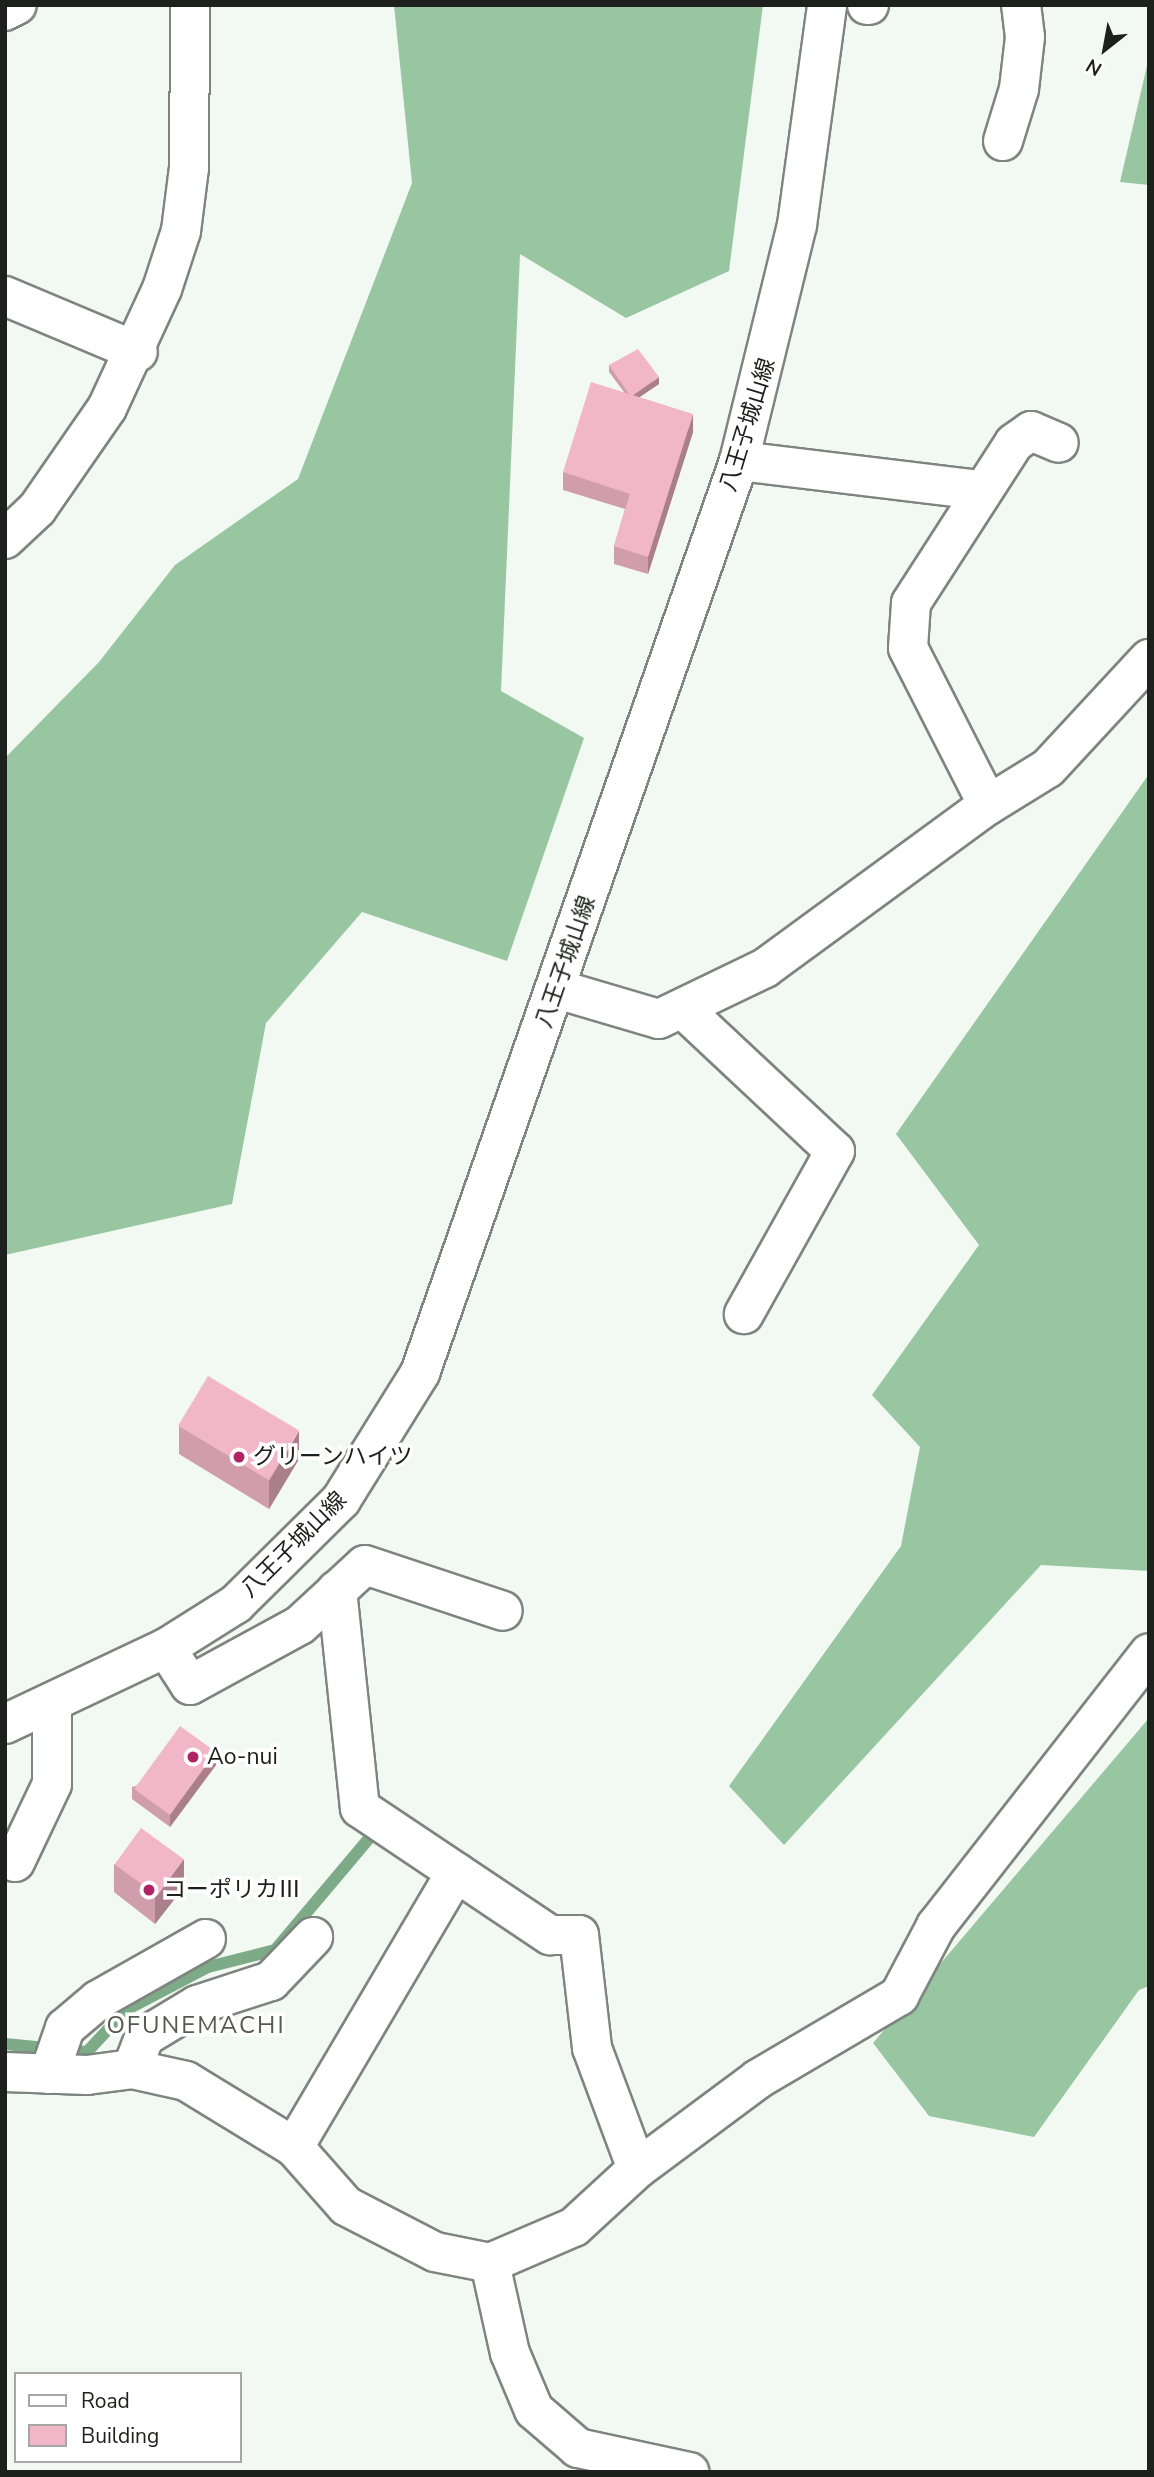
<!DOCTYPE html>
<html>
<head>
<meta charset="utf-8">
<style>
  body { margin:0 }
  #map { position:relative; width:1154px; height:2477px; overflow:hidden; background:#f1f9f2; font-family:"Nunito Sans","Noto Sans JP",sans-serif }
  div>[style] { position:absolute }
  .forest>* { inset:0; background:#98c6a1 }
  .stream>* { height:12px; margin:-6px; padding:0 6px; transform-origin:6px; border-radius:6px; background:#7eab87 }
  .roads { filter:drop-shadow(2px 0 #7e857f) drop-shadow(-2px 0 #7e857f) drop-shadow(0 2px #7e857f) drop-shadow(0 -2px #7e857f) }
  .minor>* { height:38px; margin:-19px; padding:0 19px; transform-origin:19px; border-radius:19px; background:#fff }
  .major>* { height:38px; margin:-19px; padding:0 19px; transform-origin:19px; border-radius:19px; background:#fff }
  .wall>* { inset:0; background:#cf9dac }
  .shaded-wall>* { inset:0; background:#a97f8c }
  .building>* { inset:0; background:#f1b6c8; transform-origin:0 0 }
  .dots>* { width:19px; height:19px; translate:-50% -50%; box-sizing:border-box; border:4px solid #fff; border-radius:50% }
  span { translate:-50% -50%; white-space:nowrap; text-align:center; line-height:1.15; -webkit-text-stroke:7px #fff; paint-order:stroke }
  .street-label { font-size:23px; color:#1d201d }
  .poi-label { font-size:23px; color:#1d201d }
  .left { translate:0 -50%; text-align:left }
  .neighbourhood-label { font-size:24px; color:#535a54; letter-spacing:2px }
  .frame { position:absolute; inset:0; border:7px solid #1d201d; pointer-events:none }
  .legend { position:absolute; left:14px; top:2372px; width:228px; height:91px; box-sizing:border-box; background:#fff; border:2px solid #a5a6a5; margin:0; padding:9px 12px; list-style:none; font-size:21px; color:#1d201d }
  .legend li { display:flex; align-items:center; gap:14px; height:35px }
  .legend b { width:35px; border:2px solid #a5a6a5 }
  .north { position:absolute; left:1070px; top:14px; width:70px; height:70px; -webkit-text-stroke:5px #fff; paint-order:stroke; rotate:211deg; font-size:19px; font-weight:700; line-height:28px; text-align:center; color:#1d201d }
  .north::after { content:''; display:block; margin:auto; width:24px; height:32px; background:#1d201d; clip-path:polygon(50% 0,100% 100%,50% 72%,0 100%) }
</style>
</head>
<body>
<div id="map">
  <div class="forest">
    <i style="clip-path:polygon(394px 5px,763px 5px,729px 271px,626px 318px,520px 254px,501px 691px,584px 738px,507px 961px,362px 912px,266px 1023px,232px 1204px,5px 1255px,5px 758px,99px 662px,175px 565px,298px 479px,412px 183px)"></i>
    <i style="clip-path:polygon(1149px 57px,1149px 185px,1120px 182px)"></i>
    <i style="clip-path:polygon(1149px 774px,1149px 1571px,1041px 1565px,784px 1845px,729px 1786px,901px 1546px,920px 1447px,872px 1395px,979px 1245px,896px 1134px)"></i>
    <i style="clip-path:polygon(1149px 1718px,1149px 1986px,1139px 1990px,1034px 2137px,929px 2116px,873px 2043px)"></i>
  </div>
  <div class="stream">
    <i style="left:5px;top:2044px;width:82px;rotate:5.6deg"></i>
    <i style="left:87px;top:2052px;width:57px;rotate:-47.1deg"></i>
    <i style="left:126px;top:2010px;width:93px;rotate:-27.7deg"></i>
    <i style="left:208px;top:1967px;width:69px;rotate:-14.2deg"></i>
    <i style="left:275px;top:1950px;width:149px;rotate:-49.9deg"></i>
  </div>
  <div class="roads">
    <div class="minor">
      <i style="left:867px;top:5px;width:2px"></i>
      <i style="left:5px;top:11px;width:13px;rotate:-27deg"></i>
      <i style="left:1003px;top:141px;width:54px;rotate:-72.9deg"></i>
      <i style="left:1019px;top:89px;width:52px;rotate:-83.4deg"></i>
      <i style="left:1025px;top:37px;width:32px;rotate:-97deg"></i>
      <i style="left:5px;top:296px;width:144px;rotate:22.8deg"></i>
      <i style="left:739px;top:461px;width:243px;rotate:6.9deg"></i>
      <i style="left:5px;top:539px;width:44px;rotate:-43.2deg"></i>
      <i style="left:37px;top:509px;width:123px;rotate:-55.3deg"></i>
      <i style="left:107px;top:408px;width:131px;rotate:-65.2deg"></i>
      <i style="left:162px;top:289px;width:61px;rotate:-71.9deg"></i>
      <i style="left:181px;top:231px;width:64px;rotate:-82.8deg"></i>
      <i style="left:189px;top:168px;width:163px;rotate:-89.6deg"></i>
      <i style="left:988px;top:805px;width:176px;rotate:-117deg"></i>
      <i style="left:908px;top:648px;width:45px;rotate:-86.2deg"></i>
      <i style="left:911px;top:603px;width:190px;rotate:-57.2deg"></i>
      <i style="left:1014px;top:443px;width:21px;rotate:-35deg"></i>
      <i style="left:1031px;top:431px;width:30px;rotate:23deg"></i>
      <i style="left:557px;top:989px;width:106px;rotate:16.4deg"></i>
      <i style="left:659px;top:1019px;width:118px;rotate:-25.7deg"></i>
      <i style="left:765px;top:968px;width:276px;rotate:-36.2deg"></i>
      <i style="left:988px;top:805px;width:70px;rotate:-31.7deg"></i>
      <i style="left:1048px;top:768px;width:149px;rotate:-47.2deg"></i>
      <i style="left:683px;top:1009px;width:208px;rotate:43.1deg"></i>
      <i style="left:835px;top:1151px;width:187px;rotate:119.2deg"></i>
      <i style="left:337px;top:1590px;width:219px;rotate:84deg"></i>
      <i style="left:360px;top:1808px;width:229px;rotate:33.8deg"></i>
      <i style="left:550px;top:1935px;width:29px"></i>
      <i style="left:579px;top:1935px;width:114px;rotate:83.4deg"></i>
      <i style="left:592px;top:2048px;width:129px;rotate:69.6deg"></i>
      <i style="left:166px;top:1648px;width:44px;rotate:57deg"></i>
      <i style="left:190px;top:1685px;width:125px;rotate:-28.6deg"></i>
      <i style="left:300px;top:1625px;width:88px;rotate:-42.7deg"></i>
      <i style="left:365px;top:1565px;width:145px;rotate:18.4deg"></i>
      <i style="left:15px;top:1862px;width:86px;rotate:-64.6deg"></i>
      <i style="left:52px;top:1784px;width:81px;rotate:-90deg"></i>
      <i style="left:132px;top:2069px;width:34px;rotate:-69deg"></i>
      <i style="left:144px;top:2037px;width:62px;rotate:-31.1deg"></i>
      <i style="left:197px;top:2005px;width:78px;rotate:-18deg"></i>
      <i style="left:271px;top:1981px;width:61px;rotate:-46.3deg"></i>
      <i style="left:5px;top:2072px;width:82px;rotate:2.1deg"></i>
      <i style="left:87px;top:2075px;width:45px;rotate:-7.6deg"></i>
      <i style="left:132px;top:2069px;width:55px;rotate:12.5deg"></i>
      <i style="left:186px;top:2081px;width:127px;rotate:31.4deg"></i>
      <i style="left:294px;top:2147px;width:79px;rotate:48.6deg"></i>
      <i style="left:346px;top:2206px;width:100px;rotate:27.3deg"></i>
      <i style="left:435px;top:2252px;width:56px;rotate:11.3deg"></i>
      <i style="left:490px;top:2263px;width:92px;rotate:77.5deg"></i>
      <i style="left:510px;top:2353px;width:62px;rotate:67.2deg"></i>
      <i style="left:534px;top:2410px;width:58px;rotate:40.8deg"></i>
      <i style="left:578px;top:2448px;width:114px;rotate:12.2deg"></i>
      <i style="left:49px;top:2074px;width:49px;rotate:-70.8deg"></i>
      <i style="left:65px;top:2028px;width:43px;rotate:-40.3deg"></i>
      <i style="left:98px;top:2000px;width:124px;rotate:-29.5deg"></i>
      <i style="left:294px;top:2147px;width:319px;rotate:-59.5deg"></i>
      <i style="left:490px;top:2263px;width:91px;rotate:-23.2deg"></i>
      <i style="left:574px;top:2227px;width:86px;rotate:-42.6deg"></i>
      <i style="left:637px;top:2169px;width:151px;rotate:-36.6deg"></i>
      <i style="left:758px;top:2079px;width:164px;rotate:-30.5deg"></i>
      <i style="left:899px;top:1996px;width:79px;rotate:-62.1deg"></i>
      <i style="left:936px;top:1926px;width:346px;rotate:-52deg"></i>
    </div>
    <div class="major">
      <i style="left:5px;top:1724px;width:178px;rotate:-25.3deg"></i>
      <i style="left:166px;top:1648px;width:83px;rotate:-32.2deg"></i>
      <i style="left:236px;top:1604px;width:148px;rotate:-44.7deg"></i>
      <i style="left:341px;top:1500px;width:150px;rotate:-58.1deg"></i>
      <i style="left:420px;top:1373px;width:966px;rotate:-70.72deg"></i>
      <i style="left:739px;top:461px;width:243px;rotate:-76.2deg"></i>
      <i style="left:797px;top:225px;width:222px;rotate:-82.2deg"></i>
    </div>
  </div>
  <div class="wall">
    <i style="clip-path:polygon(609px 365px,659px 384px,639px 397px,693px 432px,648px 574px,614px 564px,614px 546px,625px 509px,563px 490px,563px 472px,624px 392px,609px 372px)"></i>
    <i style="clip-path:polygon(179px 1426px,299px 1459px,269px 1509px,179px 1454px)"></i>
    <i style="clip-path:polygon(216px 1765px,170px 1827px,132px 1799px,132px 1787px)"></i>
    <i style="clip-path:polygon(114px 1864px,184px 1887px,155px 1924px,114px 1892px)"></i>
  </div>
  <div class="shaded-wall">
    <i style="clip-path:polygon(659px 377px,659px 384px,631px 403px,631px 397px)"></i>
    <i style="clip-path:polygon(693px 414px,693px 432px,648px 574px,648px 557px)"></i>
    <i style="clip-path:polygon(299px 1431px,299px 1459px,269px 1509px,269px 1481px)"></i>
    <i style="clip-path:polygon(216px 1752px,216px 1765px,170px 1827px,170px 1815px)"></i>
    <i style="clip-path:polygon(184px 1859px,184px 1887px,155px 1924px,155px 1896px)"></i>
  </div>
  <div class="building">
    <i style="clip-path:polygon(638px 349px,659px 377px,633px 395px,629px 394px,609px 365px)"></i>
    <i style="clip-path:polygon(591px 382px,693px 414px,648px 557px,614px 546px,630px 494px,563px 472px)"></i>
    <i style="left:208px;top:1376px;width:106px;height:58px;rotate:31deg"></i>
    <i style="left:180px;top:1726px;width:44px;height:78px;rotate:36deg"></i>
    <i style="left:141px;top:1828px;width:53px;height:45px;rotate:36deg"></i>
  </div>
  <div class="dots">
    <i style="left:239px;top:1457px;background:#af2564"></i>
    <i style="left:193px;top:1757px;background:#af2564"></i>
    <i style="left:149px;top:1890px;background:#af2564"></i>
  </div>
  <div class="street-label">
    <span style="left:748px;top:425px;rotate:-73deg">八王子城山線</span>
    <span style="left:566px;top:962px;rotate:-71deg">八王子城山線</span>
    <span style="left:294px;top:1545px;rotate:-45deg">八王子城山線</span>
  </div>
  <div class="poi-label">
    <span class="left" style="left:253px;top:1457px">グリーンハイツ</span>
    <span class="left" style="left:207px;top:1757px">Ao-nui</span>
    <span class="left" style="left:163px;top:1890px">コーポリカⅢ</span>
  </div>
  <div class="neighbourhood-label">
    <span style="left:196px;top:2026px">OFUNEMACHI</span>
  </div>
  <div class="frame"></div>
  <ul class="legend">
  <li><b style="height:9px;background:#fff"></b>Road</li>
  <li><b style="height:19px;background:#f1b6c8"></b>Building</li>
  </ul>
  <div class="north">N</div>
</div>
</body>
</html>
